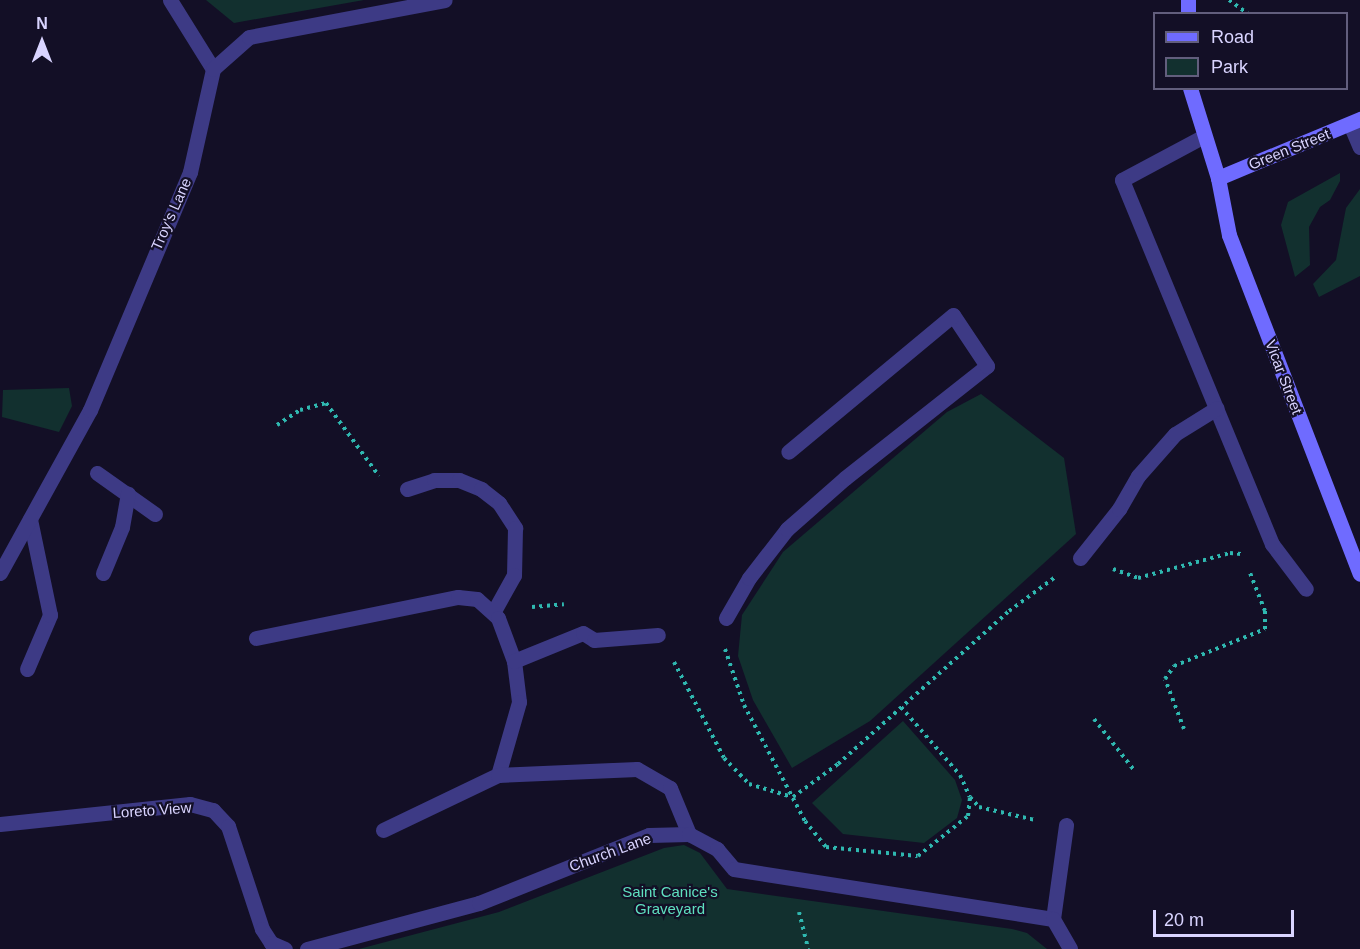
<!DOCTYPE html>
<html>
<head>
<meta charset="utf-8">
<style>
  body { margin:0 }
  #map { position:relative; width:1360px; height:949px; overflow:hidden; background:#130f26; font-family:Helvetica,sans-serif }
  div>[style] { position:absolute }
  .green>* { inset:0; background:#12302f }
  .path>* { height:4px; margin-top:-2px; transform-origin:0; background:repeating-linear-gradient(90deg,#2fb8b0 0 3px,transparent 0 7.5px) }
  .lane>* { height:15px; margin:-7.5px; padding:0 7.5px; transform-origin:7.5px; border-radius:7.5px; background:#3d3a85 }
  .street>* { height:15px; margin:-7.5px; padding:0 7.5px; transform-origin:7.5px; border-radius:7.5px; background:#3d3a85 }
  .secondary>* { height:15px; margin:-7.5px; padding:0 7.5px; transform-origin:7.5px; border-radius:7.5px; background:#6f6bff }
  span { translate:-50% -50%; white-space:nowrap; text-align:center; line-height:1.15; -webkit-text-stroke:4.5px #130f26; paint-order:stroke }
  .street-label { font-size:15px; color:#d9d4ff }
  .park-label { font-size:15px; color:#5fe0c0 }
  .legend { position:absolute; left:1153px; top:12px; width:195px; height:78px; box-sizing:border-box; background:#130f26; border:2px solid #625e7d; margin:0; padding:8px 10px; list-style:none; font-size:18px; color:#d9d4ff }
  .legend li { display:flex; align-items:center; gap:12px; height:30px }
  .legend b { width:30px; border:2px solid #625e7d }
  .north { position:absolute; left:12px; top:12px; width:60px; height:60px; -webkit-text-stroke:4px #130f26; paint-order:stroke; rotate:0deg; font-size:16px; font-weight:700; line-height:24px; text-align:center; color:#d9d4ff }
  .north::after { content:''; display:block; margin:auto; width:21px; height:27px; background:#d9d4ff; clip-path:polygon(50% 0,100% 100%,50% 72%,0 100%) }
  .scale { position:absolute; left:1153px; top:910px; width:141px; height:27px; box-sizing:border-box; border:3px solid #d9d4ff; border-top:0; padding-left:8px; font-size:18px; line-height:21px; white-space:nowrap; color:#d9d4ff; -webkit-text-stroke:4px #130f26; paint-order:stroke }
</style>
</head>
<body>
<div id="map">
  <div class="green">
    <i style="clip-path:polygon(206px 0,364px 0,234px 23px)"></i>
    <i style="clip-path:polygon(1340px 173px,1340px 181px,1330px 200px,1320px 207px,1309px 227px,1310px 265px,1295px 277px,1281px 225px,1288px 202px)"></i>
    <i style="clip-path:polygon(1360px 189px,1360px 276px,1319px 297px,1313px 284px,1336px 260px,1346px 208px)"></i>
    <i style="clip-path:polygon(69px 388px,72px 406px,59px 432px,2px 417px,3px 390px)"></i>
    <i style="clip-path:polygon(981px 394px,1064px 458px,1076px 534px,870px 721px,792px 768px,753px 700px,738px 656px,742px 615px,783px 552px,947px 412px)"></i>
    <i style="clip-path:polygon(903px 721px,955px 780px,962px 800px,957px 818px,924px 843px,843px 834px,812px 803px)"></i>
    <i style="clip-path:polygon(684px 845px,700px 853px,727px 889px,1012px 929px,1027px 933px,1047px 949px,359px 949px,499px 912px,664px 848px)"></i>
  </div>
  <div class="path">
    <i style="left:1229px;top:0;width:24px;rotate:36deg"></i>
    <i style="left:277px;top:425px;width:27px;rotate:-33deg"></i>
    <i style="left:300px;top:410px;width:27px;rotate:-15deg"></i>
    <i style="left:326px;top:403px;width:90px;rotate:54deg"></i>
    <i style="left:1113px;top:569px;width:27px;rotate:20deg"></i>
    <i style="left:1138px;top:578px;width:95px;rotate:-15.2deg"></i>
    <i style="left:1230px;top:553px;width:11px;rotate:5deg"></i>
    <i style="left:532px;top:607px;width:32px;rotate:-5deg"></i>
    <i style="left:725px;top:649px;width:59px;rotate:71.3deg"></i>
    <i style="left:744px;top:705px;width:131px;rotate:62.3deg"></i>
    <i style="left:805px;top:821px;width:33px;rotate:51deg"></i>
    <i style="left:826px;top:847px;width:92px;rotate:5.6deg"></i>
    <i style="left:918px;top:856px;width:64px;rotate:-38.7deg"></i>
    <i style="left:968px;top:816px;width:19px;rotate:-84deg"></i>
    <i style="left:674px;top:662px;width:108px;rotate:62.5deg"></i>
    <i style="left:724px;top:758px;width:36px;rotate:46deg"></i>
    <i style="left:749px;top:784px;width:45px;rotate:16.8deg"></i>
    <i style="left:901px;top:707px;width:90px;rotate:49.1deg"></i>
    <i style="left:960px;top:775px;width:24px;rotate:66deg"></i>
    <i style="left:970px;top:797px;width:13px;rotate:48deg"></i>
    <i style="left:979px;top:807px;width:57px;rotate:13.1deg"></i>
    <i style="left:1094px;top:719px;width:65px;rotate:51.9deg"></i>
    <i style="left:1184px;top:729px;width:53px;rotate:-110.8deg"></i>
    <i style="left:1165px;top:679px;width:16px;rotate:-55deg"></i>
    <i style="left:1174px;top:666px;width:98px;rotate:-22.1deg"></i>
    <i style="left:1265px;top:629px;width:18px;rotate:-90deg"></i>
    <i style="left:1265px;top:611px;width:41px;rotate:-111.5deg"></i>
    <i style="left:793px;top:797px;width:56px;rotate:-36.3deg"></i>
    <i style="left:838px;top:764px;width:229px;rotate:-41.8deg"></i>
    <i style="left:1009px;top:611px;width:56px;rotate:-36.3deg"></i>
    <i style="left:799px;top:912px;width:38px;rotate:76deg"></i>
  </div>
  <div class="lane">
    <i style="left:1350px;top:124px;width:25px;rotate:67deg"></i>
    <i style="left:1204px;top:136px;width:93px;rotate:151.8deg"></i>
    <i style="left:1122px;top:180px;width:394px;rotate:67.6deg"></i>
    <i style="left:1272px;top:544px;width:56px;rotate:52.9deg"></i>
    <i style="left:97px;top:473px;width:71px;rotate:35.3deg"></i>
    <i style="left:407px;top:489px;width:28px;rotate:-18deg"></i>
    <i style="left:434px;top:480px;width:25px"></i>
    <i style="left:459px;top:480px;width:24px;rotate:22deg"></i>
    <i style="left:481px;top:489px;width:23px;rotate:38deg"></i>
    <i style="left:499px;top:503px;width:30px;rotate:57deg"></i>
    <i style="left:515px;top:528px;width:47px;rotate:91.2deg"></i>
    <i style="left:514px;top:575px;width:41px;rotate:119.1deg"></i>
    <i style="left:1080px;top:558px;width:63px;rotate:-51.5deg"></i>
    <i style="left:1119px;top:509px;width:38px;rotate:-60deg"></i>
    <i style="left:1138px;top:476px;width:56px;rotate:-48.6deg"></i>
    <i style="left:1175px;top:434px;width:49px;rotate:-31.8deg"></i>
    <i style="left:103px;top:573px;width:50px;rotate:-67.6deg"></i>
    <i style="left:122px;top:527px;width:34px;rotate:-80deg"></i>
    <i style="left:726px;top:618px;width:46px;rotate:-60.1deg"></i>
    <i style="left:749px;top:578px;width:62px;rotate:-52.2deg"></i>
    <i style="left:787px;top:529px;width:77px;rotate:-41.3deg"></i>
    <i style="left:845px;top:478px;width:181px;rotate:-38.3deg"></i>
    <i style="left:987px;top:366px;width:61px;rotate:-123.7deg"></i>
    <i style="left:953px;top:315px;width:214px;rotate:140.3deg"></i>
    <i style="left:256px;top:638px;width:206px;rotate:-11.5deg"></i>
    <i style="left:458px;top:597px;width:19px;rotate:6deg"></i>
    <i style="left:477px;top:599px;width:28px;rotate:42deg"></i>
    <i style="left:498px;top:618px;width:46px;rotate:69.6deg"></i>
    <i style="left:514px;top:661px;width:41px;rotate:83deg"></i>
    <i style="left:519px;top:702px;width:76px;rotate:106deg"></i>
    <i style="left:514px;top:661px;width:74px;rotate:-22.1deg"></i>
    <i style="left:583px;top:633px;width:13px;rotate:32deg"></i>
    <i style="left:594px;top:640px;width:64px;rotate:-4.5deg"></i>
    <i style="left:27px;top:669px;width:59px;rotate:-66.9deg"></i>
    <i style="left:50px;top:615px;width:98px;rotate:-101.8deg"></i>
    <i style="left:383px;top:830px;width:127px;rotate:-25.6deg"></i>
    <i style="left:498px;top:775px;width:139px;rotate:-2.5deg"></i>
    <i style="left:637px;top:769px;width:38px;rotate:30deg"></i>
    <i style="left:670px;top:788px;width:50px;rotate:67.6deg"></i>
    <i style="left:1053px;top:919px;width:95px;rotate:-82.1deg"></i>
  </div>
  <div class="street">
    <i style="left:170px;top:0;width:81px;rotate:58.1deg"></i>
    <i style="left:0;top:573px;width:186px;rotate:-61.1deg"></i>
    <i style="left:90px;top:410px;width:258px;rotate:-67.2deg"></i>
    <i style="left:190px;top:172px;width:106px;rotate:-77.4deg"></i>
    <i style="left:213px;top:69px;width:48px;rotate:-41.6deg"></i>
    <i style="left:249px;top:37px;width:199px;rotate:-10.7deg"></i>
    <i style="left:0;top:824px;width:191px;rotate:-6deg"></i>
    <i style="left:190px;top:804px;width:24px;rotate:15deg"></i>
    <i style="left:213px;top:810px;width:22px;rotate:47deg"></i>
    <i style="left:228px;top:826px;width:108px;rotate:71.7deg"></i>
    <i style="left:262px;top:929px;width:17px;rotate:57deg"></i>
    <i style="left:271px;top:943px;width:15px;rotate:23deg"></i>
    <i style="left:307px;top:949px;width:178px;rotate:-15deg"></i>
    <i style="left:479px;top:903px;width:183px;rotate:-21.8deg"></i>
    <i style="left:649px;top:835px;width:40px;rotate:-1.4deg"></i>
    <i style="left:689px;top:834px;width:32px;rotate:28deg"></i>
    <i style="left:717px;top:849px;width:26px;rotate:50deg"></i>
    <i style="left:734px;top:869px;width:323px;rotate:8.9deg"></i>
    <i style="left:1053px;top:919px;width:34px;rotate:60deg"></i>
  </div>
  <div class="secondary">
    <i style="left:1188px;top:0;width:14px;rotate:90deg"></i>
    <i style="left:1190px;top:88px;width:94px;rotate:72.7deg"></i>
    <i style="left:1218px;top:178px;width:58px;rotate:79.1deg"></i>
    <i style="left:1229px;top:235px;width:363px;rotate:68.9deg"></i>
    <i style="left:1218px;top:178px;width:154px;rotate:-22.6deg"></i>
  </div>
  <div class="street-label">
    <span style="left:1289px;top:149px;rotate:-22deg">Green Street</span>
    <span style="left:171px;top:214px;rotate:-66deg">Troy's Lane</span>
    <span style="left:1284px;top:377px;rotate:69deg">Vicar Street</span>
    <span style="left:152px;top:810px;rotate:-4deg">Loreto View</span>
    <span style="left:610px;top:852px;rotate:-20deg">Church Lane</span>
  </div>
  <div class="park-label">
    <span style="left:670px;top:900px">Saint Canice's<br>Graveyard</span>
  </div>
  <ul class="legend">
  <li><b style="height:8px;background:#6f6bff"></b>Road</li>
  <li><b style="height:16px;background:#12302f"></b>Park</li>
  </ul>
  <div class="north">N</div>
  <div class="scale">20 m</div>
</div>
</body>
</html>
